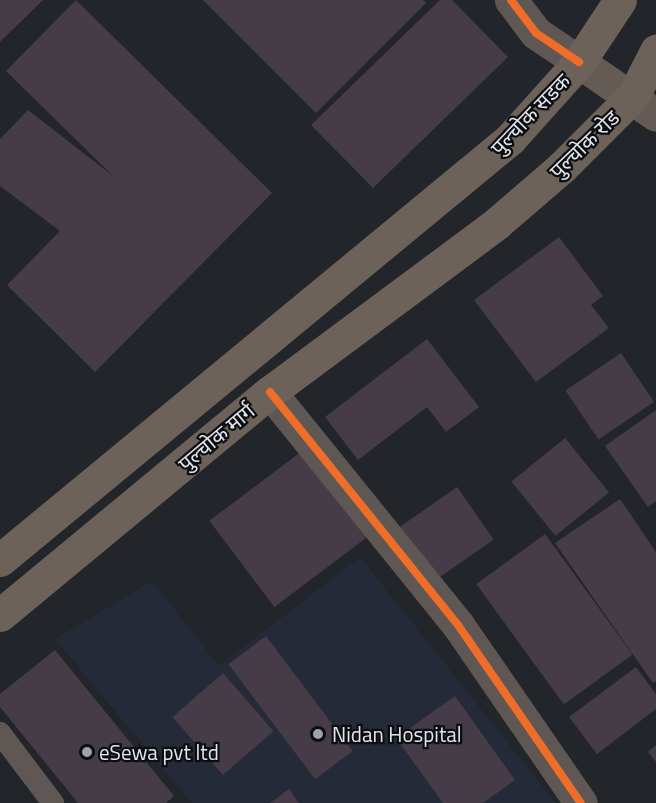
<!DOCTYPE html>
<html>
<head>
<meta charset="utf-8">
<style>
  body { margin:0 }
  #map { position:relative; width:656px; height:803px; overflow:hidden; background:#222529; font-family:"Titillium Web","Noto Sans Devanagari",sans-serif }
  div>[style] { position:absolute }
  .built>* { inset:0; background:#242a37 }
  .building>* { inset:0; background:#463c47; transform-origin:0 0 }
  .service>* { height:22px; margin:-11px; padding:0 11px; transform-origin:11px; border-radius:11px; background:#5f5753 }
  .minor>* { height:33px; margin:-16.5px; padding:0 16.5px; transform-origin:16.5px; border-radius:16.5px; background:#5f5753 }
  .secondary>* { height:33px; margin:-16.5px; padding:0 16.5px; transform-origin:16.5px; border-radius:16.5px; background:#645b54 }
  .primary>* { height:33px; margin:-16.5px; padding:0 16.5px; transform-origin:16.5px; border-radius:16.5px; background:#6d625a }
  .cycleway>* { height:8px; margin:-4px; padding:0 4px; transform-origin:4px; border-radius:4px; background:#ee6e29 }
  .dots>* { width:16px; height:16px; translate:-50% -50%; box-sizing:border-box; border:3px solid #0b0d11; border-radius:50% }
  span { translate:-50% -50%; white-space:nowrap; text-align:center; line-height:1.15; -webkit-text-stroke:4.5px #0b0d11; paint-order:stroke }
  .street-label { font-size:21px; color:#e2e5eb }
  .poi-label { font-size:21px; color:#e2e5eb }
  .left { translate:0 -50%; text-align:left }
</style>
</head>
<body>
<div id="map">
  <div class="built">
    <i style="clip-path:polygon(360px 557px,556px 803px,192px 803px,55px 639px,152px 581px,219px 666px)"></i>
  </div>
  <div class="building">
    <i style="clip-path:polygon(0 0,43px 0,0 42px)"></i>
    <i style="clip-path:polygon(76px 0,272px 193px,95px 372px,7px 285px,60px 231px,0 186px,0 139px,28px 110px,113px 176px,6px 71px)"></i>
    <i style="clip-path:polygon(203px 0,423px 0,426px 3px,316px 113px)"></i>
    <i style="clip-path:polygon(440px 0,452px 0,508px 57px,373px 188px,311px 125px)"></i>
    <i style="clip-path:polygon(559px 237px,603px 296px,591px 305px,609px 328px,536px 382px,474px 300px)"></i>
    <i style="clip-path:polygon(427px 339px,479px 407px,446px 432px,427px 407px,358px 460px,325px 417px)"></i>
    <i style="left:621px;top:353px;width:59px;height:67px;rotate:56deg"></i>
    <i style="clip-path:polygon(656px 410px,656px 501px,648px 507px,605px 446px)"></i>
    <i style="left:565px;top:438px;width:70px;height:69px;rotate:51deg"></i>
    <i style="left:310px;top:445px;width:108px;height:126px;rotate:53deg"></i>
    <i style="left:457px;top:487px;width:64px;height:73px;rotate:55deg"></i>
    <i style="clip-path:polygon(620px 499px,656px 552px,656px 681px,653px 683px,555px 543px)"></i>
    <i style="left:545px;top:534px;width:149px;height:85px;rotate:54deg"></i>
    <i style="left:266px;top:636px;width:144px;height:47px;rotate:53deg"></i>
    <i style="clip-path:polygon(55px 650px,174px 796px,166px 803px,78px 803px,0 707px,0 694px)"></i>
    <i style="clip-path:polygon(636px 667px,656px 694px,656px 709px,597px 754px,569px 717px)"></i>
    <i style="left:223px;top:673px;width:77px;height:67px;rotate:49deg"></i>
    <i style="clip-path:polygon(455px 696px,515px 780px,483px 803px,443px 803px,396px 738px)"></i>
    <i style="clip-path:polygon(656px 745px,656px 762px,648px 752px)"></i>
    <i style="clip-path:polygon(289px 789px,299px 803px,270px 803px)"></i>
  </div>
  <div class="service">
    <i style="left:0;top:733px;width:88px;rotate:52.9deg"></i>
  </div>
  <div class="minor">
    <i style="left:511px;top:0;width:41px;rotate:52.9deg"></i>
    <i style="left:536px;top:33px;width:52px;rotate:34deg"></i>
    <i style="left:270px;top:392px;width:299px;rotate:51.1deg"></i>
    <i style="left:458px;top:625px;width:216px;rotate:55.4deg"></i>
  </div>
  <div class="secondary">
    <i style="left:579px;top:62px;width:93px;rotate:34.5deg"></i>
  </div>
  <div class="primary">
    <i style="left:0;top:560px;width:661px;rotate:-39.54deg"></i>
    <i style="left:510px;top:139px;width:103px;rotate:-48.1deg"></i>
    <i style="left:579px;top:62px;width:74px;rotate:-56.5deg"></i>
    <i style="left:0;top:615px;width:350px;rotate:-39.6deg"></i>
    <i style="left:270px;top:392px;width:282px;rotate:-36.6deg"></i>
    <i style="left:496px;top:224px;width:87px;rotate:-40.8deg"></i>
    <i style="left:562px;top:167px;width:100px;rotate:-45deg"></i>
    <i style="left:633px;top:96px;width:51px;rotate:-62.9deg"></i>
  </div>
  <div class="cycleway">
    <i style="left:511px;top:0;width:41px;rotate:52.9deg"></i>
    <i style="left:536px;top:33px;width:52px;rotate:34deg"></i>
    <i style="left:270px;top:392px;width:299px;rotate:51.1deg"></i>
    <i style="left:458px;top:625px;width:216px;rotate:55.4deg"></i>
  </div>
  <div class="dots">
    <i style="left:318px;top:734px;background:#9fa2a7"></i>
    <i style="left:87px;top:752px;background:#9fa2a7"></i>
  </div>
  <div class="street-label">
    <span style="left:530px;top:114px;rotate:-46deg">पुल्चोक सडक</span>
    <span style="left:584px;top:144px;rotate:-44deg">पुल्चोक रोड</span>
    <span style="left:216px;top:437px;rotate:-40deg">पुल्चोक मार्ग</span>
  </div>
  <div class="poi-label">
    <span class="left" style="left:332px;top:734px">Nidan Hospital</span>
    <span class="left" style="left:99px;top:752px">eSewa pvt ltd</span>
  </div>
</div>
</body>
</html>
